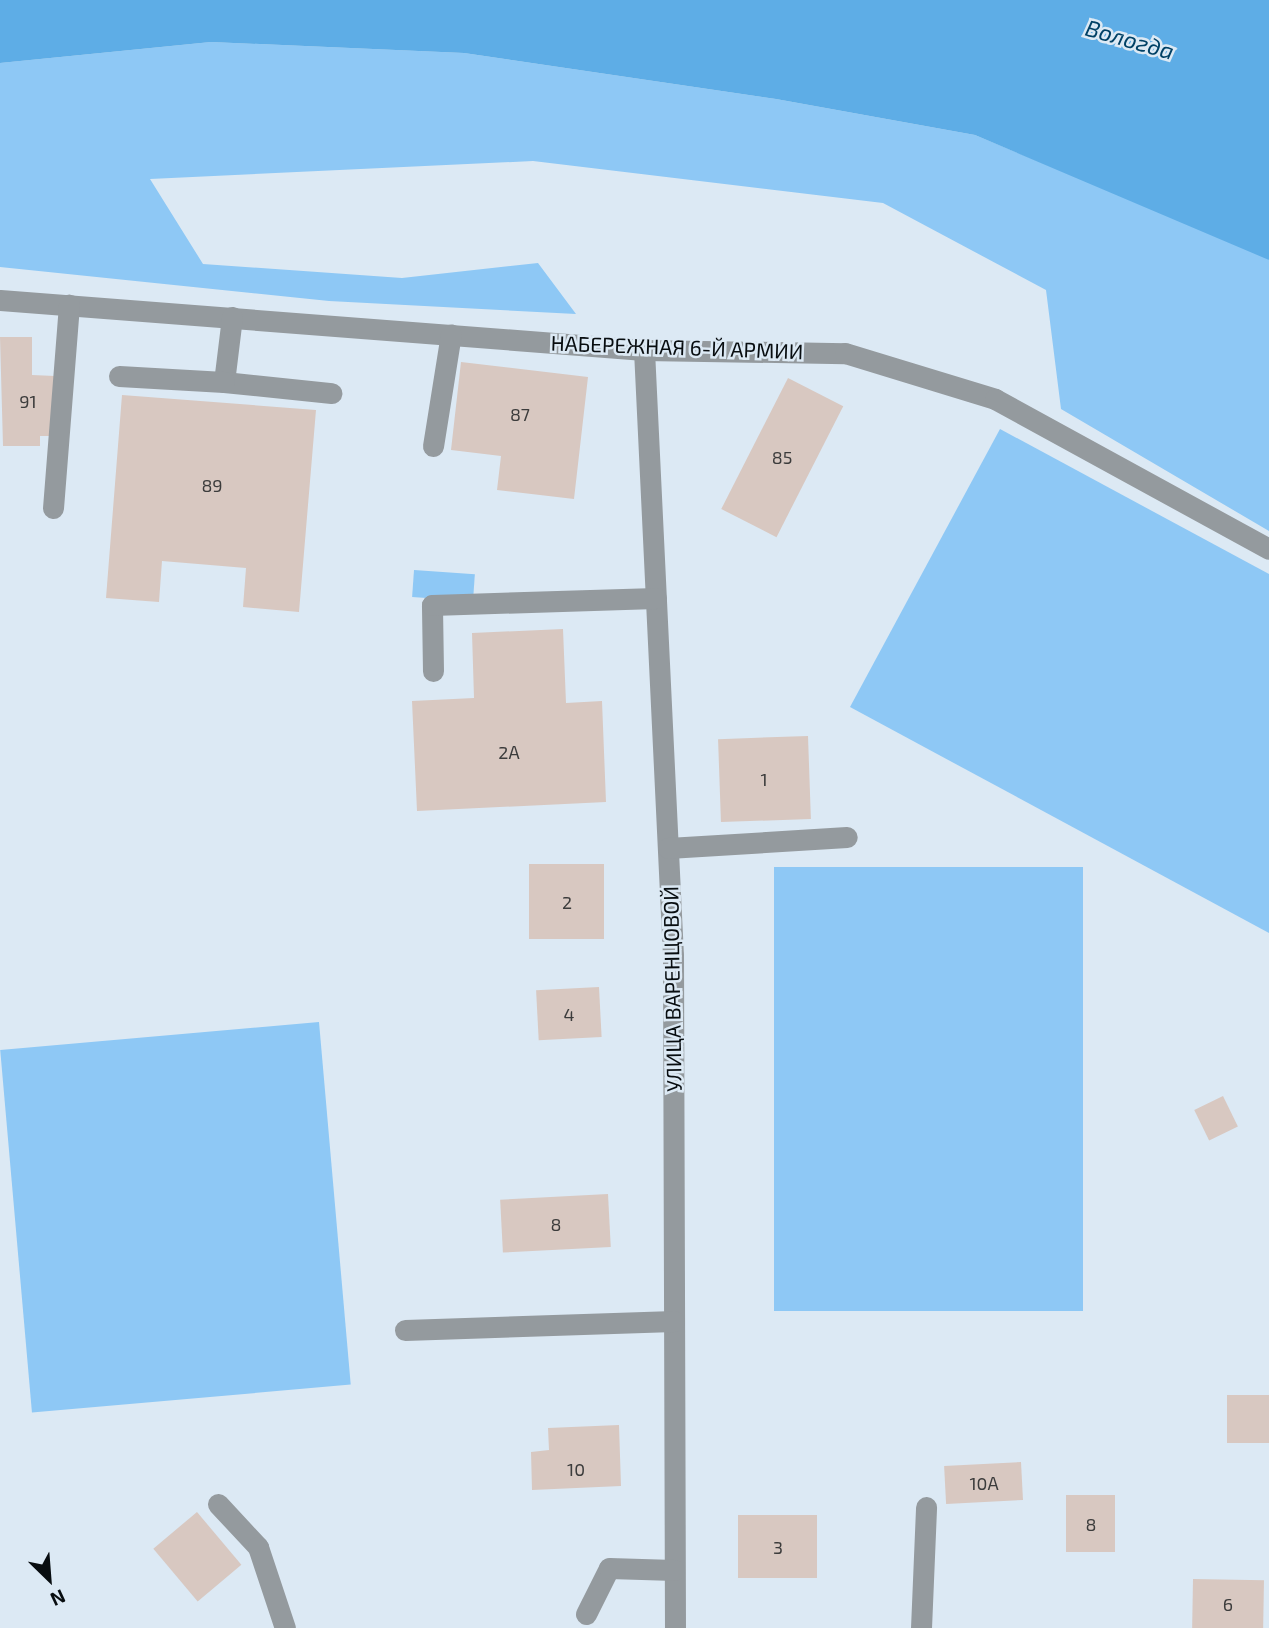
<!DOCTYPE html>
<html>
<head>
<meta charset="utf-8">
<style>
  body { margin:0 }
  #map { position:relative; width:1269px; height:1628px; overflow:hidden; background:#dce9f4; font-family:"Exo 2",sans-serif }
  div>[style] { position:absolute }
  .green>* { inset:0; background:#8ec8f5; transform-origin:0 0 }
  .water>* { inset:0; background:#5eade6 }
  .building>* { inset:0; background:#d8c8c1; transform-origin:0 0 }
  .minor>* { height:21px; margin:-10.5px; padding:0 10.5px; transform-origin:10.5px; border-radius:10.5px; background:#949a9e }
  span { translate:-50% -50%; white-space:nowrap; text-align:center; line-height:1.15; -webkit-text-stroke:5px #dce9f4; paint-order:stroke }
  .number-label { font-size:18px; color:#3c3c3c }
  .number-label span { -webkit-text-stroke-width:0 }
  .street-label { font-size:21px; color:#080d10 }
  .water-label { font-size:23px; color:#004166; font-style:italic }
  .north { position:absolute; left:14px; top:1544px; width:70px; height:70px; -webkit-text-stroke:5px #dce9f4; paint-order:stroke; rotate:155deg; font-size:19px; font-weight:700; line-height:28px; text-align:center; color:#080d10 }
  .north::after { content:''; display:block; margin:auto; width:24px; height:32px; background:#080d10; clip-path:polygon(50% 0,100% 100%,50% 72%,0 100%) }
</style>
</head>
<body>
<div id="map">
  <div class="green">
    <i style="clip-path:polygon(211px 42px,464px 53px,776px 99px,975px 135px,1261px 254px,1269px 260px,1269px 531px,1061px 409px,1046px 290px,883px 203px,533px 161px,150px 179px,203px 264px,402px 278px,538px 263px,576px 314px,329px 301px,0 267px,0 63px)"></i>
    <i style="clip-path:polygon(1000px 429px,1269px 574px,1269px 933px,850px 707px)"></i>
    <i style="left:414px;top:570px;width:61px;height:27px;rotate:4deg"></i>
    <i style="left:1083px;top:867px;width:444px;height:309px;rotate:90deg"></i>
    <i style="left:319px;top:1022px;width:364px;height:320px;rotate:85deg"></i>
  </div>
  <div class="water">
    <i style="clip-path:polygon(0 0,1269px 0,1269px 260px,975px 135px,776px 99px,464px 53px,211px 42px,0 63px)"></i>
  </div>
  <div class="building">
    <i style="clip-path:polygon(0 337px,32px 337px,32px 375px,55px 376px,55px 436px,40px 436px,40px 446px,3px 446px)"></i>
    <i style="clip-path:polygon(461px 362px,588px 377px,574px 499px,497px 490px,501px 456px,451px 450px)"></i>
    <i style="left:788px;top:378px;width:62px;height:147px;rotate:27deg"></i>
    <i style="clip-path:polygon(122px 395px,316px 410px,299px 612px,243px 607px,246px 568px,162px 561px,159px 602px,106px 598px)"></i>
    <i style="clip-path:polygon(563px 629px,566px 703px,602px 701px,606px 802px,417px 811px,412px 701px,474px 698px,472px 633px)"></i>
    <i style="left:808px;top:736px;width:83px;height:90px;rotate:88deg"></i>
    <i style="left:529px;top:864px;width:75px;height:75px"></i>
    <i style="left:599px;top:987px;width:50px;height:63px;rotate:87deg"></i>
    <i style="left:1223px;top:1096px;width:34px;height:32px;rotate:64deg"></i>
    <i style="left:608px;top:1194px;width:53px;height:108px;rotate:87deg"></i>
    <i style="left:1269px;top:1395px;width:48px;height:42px;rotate:90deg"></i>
    <i style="clip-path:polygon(619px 1425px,621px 1486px,532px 1490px,531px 1452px,549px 1450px,548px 1428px)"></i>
    <i style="left:1021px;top:1462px;width:38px;height:77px;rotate:87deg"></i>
    <i style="left:1066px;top:1495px;width:49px;height:57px"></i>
    <i style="left:197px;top:1512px;width:69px;height:57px;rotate:50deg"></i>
    <i style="left:817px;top:1515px;width:63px;height:79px;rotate:90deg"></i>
    <i style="left:1193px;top:1579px;width:71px;height:49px;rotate:1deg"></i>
  </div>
  <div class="minor">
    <i style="left:0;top:300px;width:646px;rotate:4.44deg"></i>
    <i style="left:644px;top:350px;width:201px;rotate:0.9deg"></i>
    <i style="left:845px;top:353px;width:157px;rotate:17deg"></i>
    <i style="left:995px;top:399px;width:312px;rotate:28.7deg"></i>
    <i style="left:232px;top:317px;width:65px;rotate:97deg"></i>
    <i style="left:224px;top:382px;width:108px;rotate:5.9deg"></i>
    <i style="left:644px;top:350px;width:606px;rotate:87.26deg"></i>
    <i style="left:673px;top:955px;width:673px;rotate:89.83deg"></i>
    <i style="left:119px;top:376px;width:105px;rotate:3.3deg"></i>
    <i style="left:433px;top:446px;width:113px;rotate:-80.9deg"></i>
    <i style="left:53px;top:508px;width:204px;rotate:-85.5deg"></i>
    <i style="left:433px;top:671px;width:66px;rotate:-90.9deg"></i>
    <i style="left:432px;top:605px;width:224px;rotate:-1.8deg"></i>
    <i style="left:668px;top:848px;width:179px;rotate:-3.5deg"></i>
    <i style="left:405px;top:1330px;width:269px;rotate:-1.9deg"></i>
    <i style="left:218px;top:1504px;width:59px;rotate:47.1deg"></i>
    <i style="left:258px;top:1547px;width:85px;rotate:71.6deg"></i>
    <i style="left:586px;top:1614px;width:51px;rotate:-63.4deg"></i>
    <i style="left:609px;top:1568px;width:65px;rotate:1.8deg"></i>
    <i style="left:921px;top:1628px;width:121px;rotate:-87.6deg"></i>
  </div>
  <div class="number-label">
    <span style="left:28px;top:401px">91</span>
    <span style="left:520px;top:414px">87</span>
    <span style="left:782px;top:457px">85</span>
    <span style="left:212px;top:485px">89</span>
    <span style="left:509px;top:752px">2А</span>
    <span style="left:764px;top:779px">1</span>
    <span style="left:567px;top:902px">2</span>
    <span style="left:569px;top:1014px">4</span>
    <span style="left:556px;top:1224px">8</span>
    <span style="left:576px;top:1469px">10</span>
    <span style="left:984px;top:1483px">10А</span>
    <span style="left:1091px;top:1524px">8</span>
    <span style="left:778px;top:1547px">3</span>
    <span style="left:1228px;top:1604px">6</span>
  </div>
  <div class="street-label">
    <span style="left:677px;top:347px;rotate:2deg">НАБЕРЕЖНАЯ 6-Й АРМИИ</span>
    <span style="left:672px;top:989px;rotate:-91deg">УЛИЦА ВАРЕНЦОВОЙ</span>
  </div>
  <div class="water-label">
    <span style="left:1130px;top:39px;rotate:16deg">Вологда</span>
  </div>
  <div class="north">N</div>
</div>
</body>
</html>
